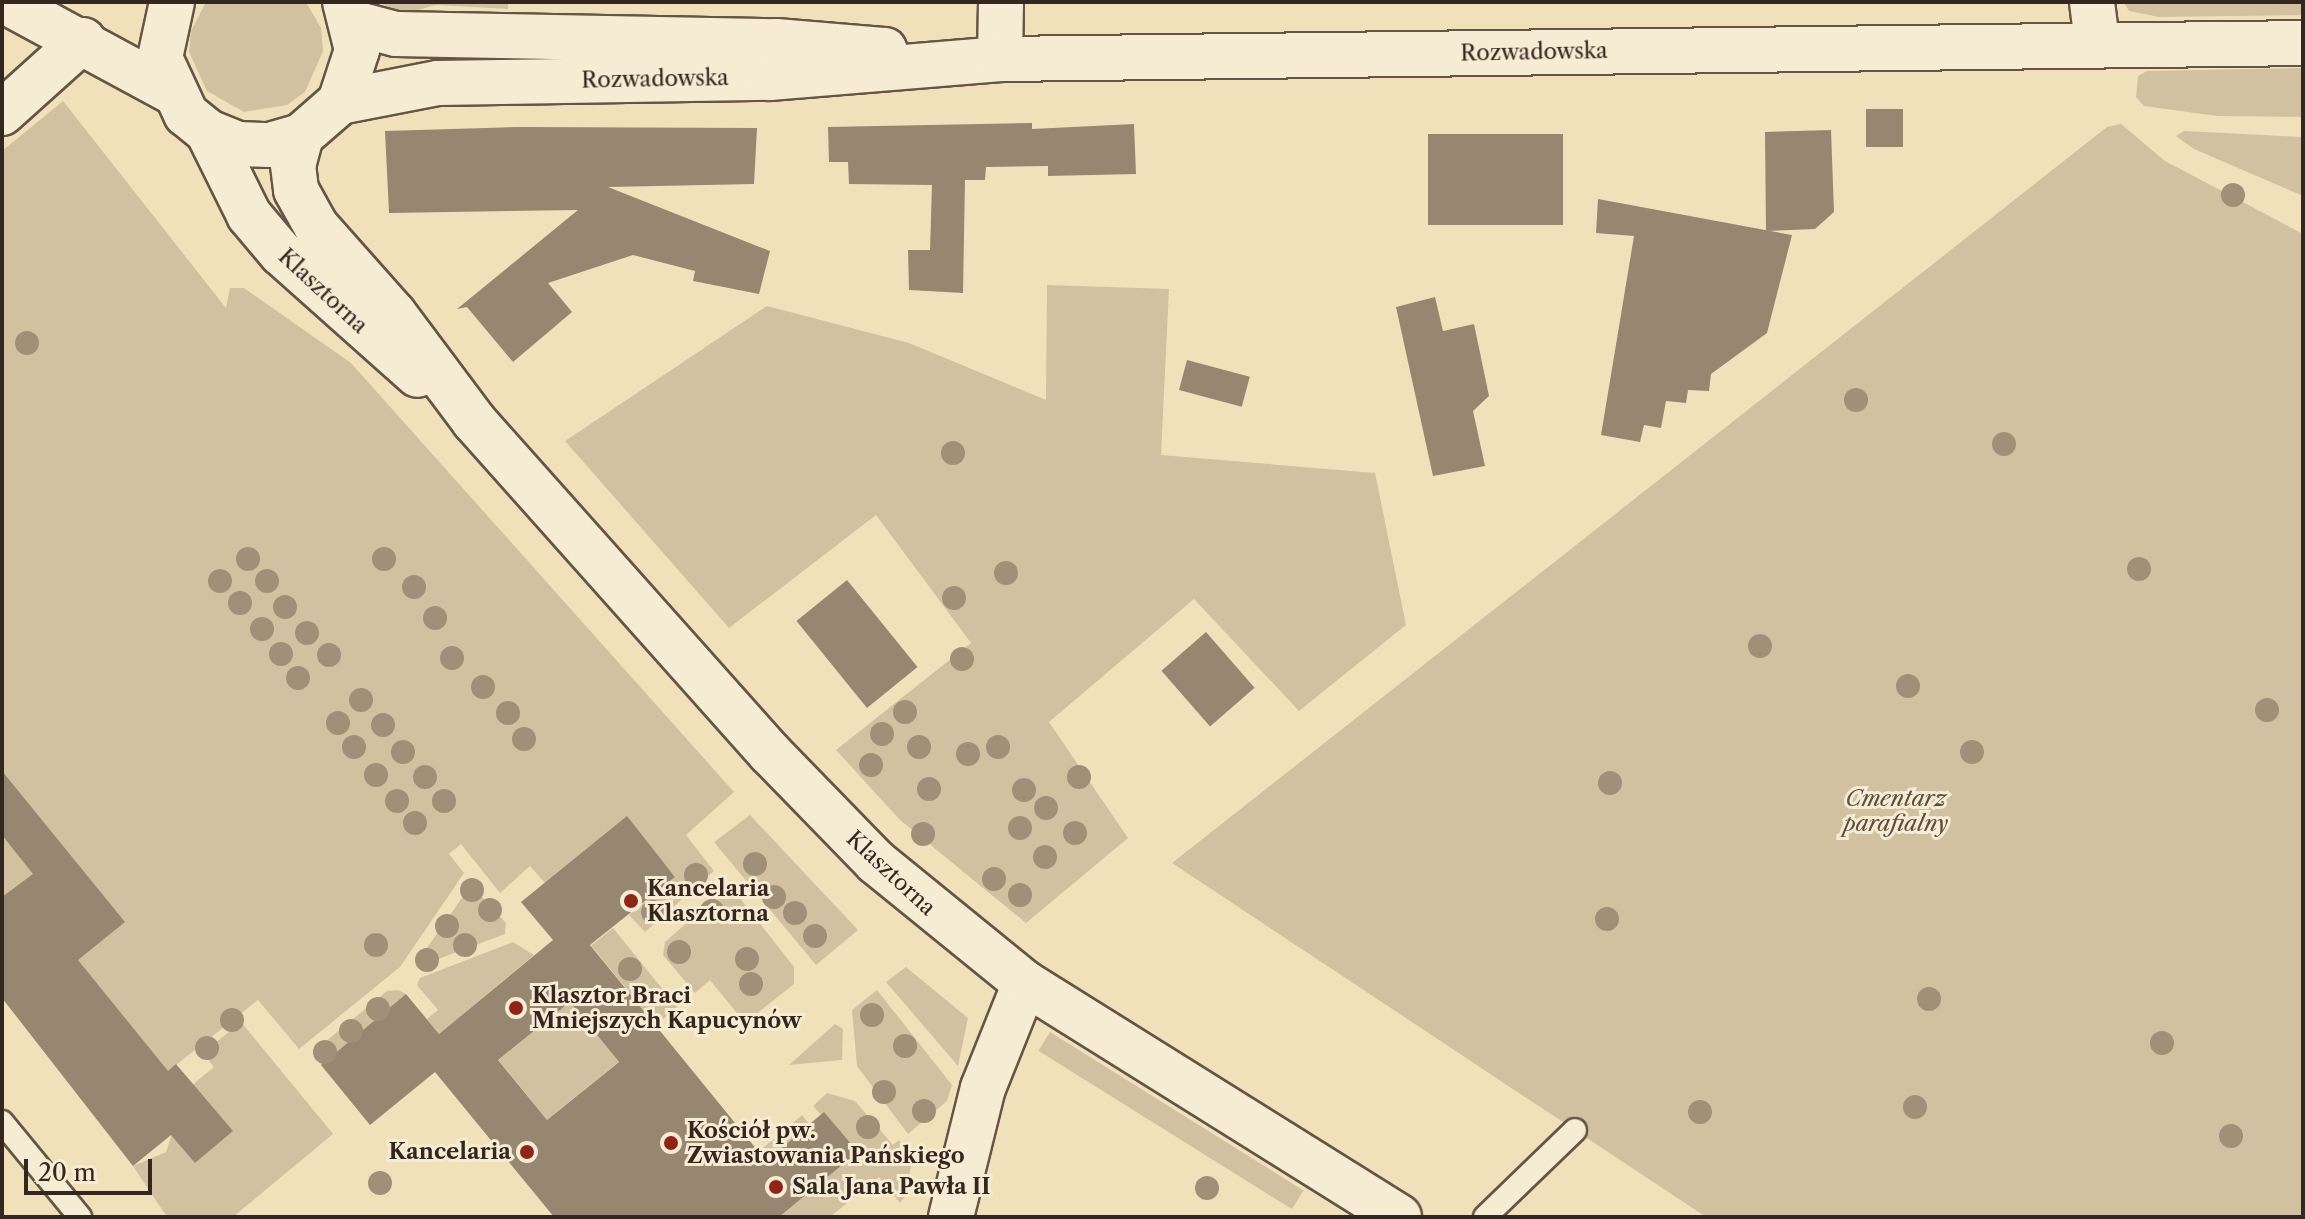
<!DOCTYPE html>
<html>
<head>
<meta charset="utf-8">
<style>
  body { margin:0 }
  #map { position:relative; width:2305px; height:1219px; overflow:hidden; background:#f1e1bb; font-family:"Libre Caslon Text",serif }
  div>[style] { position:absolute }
  .green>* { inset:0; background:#d1c1a1; transform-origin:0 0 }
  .building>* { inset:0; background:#978771; transform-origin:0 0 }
  .roads { filter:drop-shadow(2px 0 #655547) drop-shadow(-2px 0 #655547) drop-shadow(0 2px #655547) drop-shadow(0 -2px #655547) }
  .service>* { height:22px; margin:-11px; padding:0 11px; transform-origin:11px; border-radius:11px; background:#f6ecd3 }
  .minor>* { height:44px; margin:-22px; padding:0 22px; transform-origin:22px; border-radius:22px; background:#f6ecd3 }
  .tertiary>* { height:44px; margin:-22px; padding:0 22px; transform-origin:22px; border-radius:22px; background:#f6ecd3 }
  .trees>* { width:24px; height:24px; margin:-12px; border-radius:50%; background:#a09077 }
  .dots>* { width:22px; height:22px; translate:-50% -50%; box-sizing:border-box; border:4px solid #f6ecd3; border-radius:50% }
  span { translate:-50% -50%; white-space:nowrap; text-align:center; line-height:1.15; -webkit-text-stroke:6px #f6ecd3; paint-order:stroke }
  .street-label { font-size:22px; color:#362620 }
  .park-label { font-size:22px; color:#5d4d40; font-style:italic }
  .poi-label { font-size:22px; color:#362620; font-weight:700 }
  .left { translate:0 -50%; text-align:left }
  .right { translate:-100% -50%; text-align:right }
  .frame { position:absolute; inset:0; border:4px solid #362620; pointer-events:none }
  .scale { position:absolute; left:24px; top:1159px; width:128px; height:36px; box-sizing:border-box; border:4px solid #362620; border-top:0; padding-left:10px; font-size:24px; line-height:28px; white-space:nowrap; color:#362620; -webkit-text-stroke:6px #f6ecd3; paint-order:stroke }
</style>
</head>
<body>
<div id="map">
  <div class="green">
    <i style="clip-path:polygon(206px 2px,306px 2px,321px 28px,323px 51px,305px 92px,287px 105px,244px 112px,207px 91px,189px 52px,191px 31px)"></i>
    <i style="clip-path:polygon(376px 2px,508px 2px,508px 9px,436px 5px,407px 13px)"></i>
    <i style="clip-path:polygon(2303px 2px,2303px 15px,2159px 17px,2129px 11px,2125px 4px)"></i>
    <i style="clip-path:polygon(2303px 68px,2303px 117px,2217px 116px,2144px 106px,2136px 97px,2138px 76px,2147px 71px)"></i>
    <i style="clip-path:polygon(63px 101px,226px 308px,230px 288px,244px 288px,351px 363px,734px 792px,686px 835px,714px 871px,645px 932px,629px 915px,675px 877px,627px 817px,545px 883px,530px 866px,500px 893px,461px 844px,449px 854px,464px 873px,400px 967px,299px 1049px,258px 1000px,142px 1092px,2px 954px,2px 151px)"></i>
    <i style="clip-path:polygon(2121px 124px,2165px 161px,2303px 234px,2303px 1217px,1706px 1217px,1172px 863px,2107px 127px)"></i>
    <i style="clip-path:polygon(2184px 131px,2303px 137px,2303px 196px,2194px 149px,2176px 136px)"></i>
    <i style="clip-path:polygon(1047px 285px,1169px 289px,1161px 455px,1375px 473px,1406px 625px,1299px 711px,1194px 599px,1049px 722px,1128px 838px,1026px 923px,900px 820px,836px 750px,971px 643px,876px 515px,729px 628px,565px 441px,767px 306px,909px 343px,1046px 400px)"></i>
    <i style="clip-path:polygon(750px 815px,858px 930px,816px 965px,714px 842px)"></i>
    <i style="clip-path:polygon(471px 885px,506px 923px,505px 934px,425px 964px,422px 955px)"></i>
    <i style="clip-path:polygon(724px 890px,736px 893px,794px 967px,794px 984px,745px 1023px,710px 980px,695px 993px,663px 955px,665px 942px)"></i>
    <i style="left:613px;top:928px;width:102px;height:28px;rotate:51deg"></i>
    <i style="clip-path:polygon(513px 942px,534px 955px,439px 1034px,427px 1019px,438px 1010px,417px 985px,420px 978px)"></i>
    <i style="clip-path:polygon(906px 967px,968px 1018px,958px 1066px,886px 982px)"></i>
    <i style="clip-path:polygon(398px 990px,406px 994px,321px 1065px,320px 1046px,387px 991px)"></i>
    <i style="clip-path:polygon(877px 990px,952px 1085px,947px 1101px,908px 1134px,857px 1066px,852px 1010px)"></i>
    <i style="left:570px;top:1002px;width:77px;height:92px;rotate:51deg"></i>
    <i style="clip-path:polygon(241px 1022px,333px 1134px,233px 1217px,167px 1217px,133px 1166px,166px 1152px,173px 1131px,158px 1113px,214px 1067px,203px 1053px)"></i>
    <i style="clip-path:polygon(835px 1024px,843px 1029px,842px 1060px,789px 1065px)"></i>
    <i style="left:1050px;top:1032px;width:299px;height:22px;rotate:32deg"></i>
    <i style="clip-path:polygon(827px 1093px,855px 1101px,893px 1145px,899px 1140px,912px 1161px,905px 1197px,900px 1203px,879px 1177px,830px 1217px,779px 1217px,857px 1153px,813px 1106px)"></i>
    <i style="clip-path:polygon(802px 1115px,810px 1125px,690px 1217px,718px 1186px)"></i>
  </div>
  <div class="building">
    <i style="left:1866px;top:109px;width:37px;height:38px"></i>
    <i style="clip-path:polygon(1032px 123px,1032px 129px,1134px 124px,1136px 174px,1048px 176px,1048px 166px,986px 167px,985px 180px,965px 180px,963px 293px,909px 290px,908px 250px,930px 250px,932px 185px,849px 184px,848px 162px,829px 162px,828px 127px)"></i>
    <i style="clip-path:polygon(520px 127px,757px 128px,754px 184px,608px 187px,770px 251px,759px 294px,693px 281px,695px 271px,633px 255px,548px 283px,572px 312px,513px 362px,467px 307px,457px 309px,578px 210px,389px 213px,385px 131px)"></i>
    <i style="clip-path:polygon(1831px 130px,1834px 212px,1815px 229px,1766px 231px,1765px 132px)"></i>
    <i style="left:1563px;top:134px;width:91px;height:135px;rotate:90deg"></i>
    <i style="clip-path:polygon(1598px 199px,1792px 235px,1767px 333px,1711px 374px,1709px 391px,1688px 390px,1686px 403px,1666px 401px,1661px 428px,1644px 425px,1640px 442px,1601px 435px,1634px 236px,1596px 233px)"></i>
    <i style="clip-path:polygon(1435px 297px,1443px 331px,1474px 324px,1489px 396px,1473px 411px,1485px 466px,1433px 476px,1396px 307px)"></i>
    <i style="left:1187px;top:360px;width:65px;height:31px;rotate:15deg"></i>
    <i style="left:847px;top:580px;width:112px;height:65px;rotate:51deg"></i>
    <i style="left:1206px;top:632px;width:74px;height:59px;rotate:49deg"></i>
    <i style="clip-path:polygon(2px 771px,125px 922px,78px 960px,168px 1071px,176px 1064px,233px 1131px,195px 1163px,171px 1135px,133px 1166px,2px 998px,2px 897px,33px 874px,2px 835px)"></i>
    <i style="clip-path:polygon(evenodd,627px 816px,675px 877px,590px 945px,766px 1161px,824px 1112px,858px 1152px,779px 1217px,554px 1217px,435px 1072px,370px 1125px,321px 1065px,406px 994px,439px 1034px,553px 940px,521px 902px,627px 816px,570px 1002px,619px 1062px,547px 1120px,498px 1060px,570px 1002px)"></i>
  </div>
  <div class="roads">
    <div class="service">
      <i style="left:2px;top:1122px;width:123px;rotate:50.6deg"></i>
      <i style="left:1485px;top:1217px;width:125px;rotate:-44deg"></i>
    </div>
    <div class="minor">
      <i style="left:2092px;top:2px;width:41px;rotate:83deg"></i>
      <i style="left:1000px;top:59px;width:57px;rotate:-89deg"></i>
      <i style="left:2px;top:113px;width:109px;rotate:-42deg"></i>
      <i style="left:951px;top:1217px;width:133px;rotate:-76.1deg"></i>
      <i style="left:983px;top:1088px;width:113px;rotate:-68.2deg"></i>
    </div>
    <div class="tertiary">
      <i style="left:6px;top:2px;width:185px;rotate:28.4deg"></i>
      <i style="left:172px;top:2px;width:57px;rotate:102.1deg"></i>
      <i style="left:160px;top:58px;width:62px;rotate:65.1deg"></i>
      <i style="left:186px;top:114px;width:28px;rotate:39deg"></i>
      <i style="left:208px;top:132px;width:32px;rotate:22deg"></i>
      <i style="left:238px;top:144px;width:32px;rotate:2deg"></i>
      <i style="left:270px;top:145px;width:32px;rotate:-16deg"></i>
      <i style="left:301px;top:136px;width:52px;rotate:-41.1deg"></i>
      <i style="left:340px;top:102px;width:55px;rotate:-71.9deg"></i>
      <i style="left:357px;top:50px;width:49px;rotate:-104deg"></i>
      <i style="left:354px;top:23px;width:43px;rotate:14.7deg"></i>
      <i style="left:396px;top:34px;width:380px;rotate:1.1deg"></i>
      <i style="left:776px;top:41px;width:109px;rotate:4.7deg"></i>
      <i style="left:340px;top:102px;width:100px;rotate:-11deg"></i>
      <i style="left:438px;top:83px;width:332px;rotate:-0.9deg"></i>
      <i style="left:770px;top:78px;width:231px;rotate:-4.7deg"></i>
      <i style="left:1000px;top:59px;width:1303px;rotate:-0.7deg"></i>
      <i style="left:208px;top:132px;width:93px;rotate:63.7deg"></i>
      <i style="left:249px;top:215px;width:50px;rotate:49.9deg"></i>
      <i style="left:281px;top:253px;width:183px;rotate:41.7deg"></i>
      <i style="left:301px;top:136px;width:30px;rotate:105deg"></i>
      <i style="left:293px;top:165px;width:25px;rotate:83deg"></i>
      <i style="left:296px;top:190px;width:41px;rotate:60.9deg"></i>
      <i style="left:316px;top:226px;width:118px;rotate:48.4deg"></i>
      <i style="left:394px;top:314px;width:134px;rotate:53.2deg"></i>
      <i style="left:474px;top:421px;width:445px;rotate:48.3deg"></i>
      <i style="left:770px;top:753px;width:152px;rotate:45.8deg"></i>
      <i style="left:876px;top:862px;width:192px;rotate:39.1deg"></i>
      <i style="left:1025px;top:983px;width:441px;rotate:32deg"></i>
    </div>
  </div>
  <div class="trees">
    <i style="left:2233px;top:195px"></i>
    <i style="left:27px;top:343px"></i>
    <i style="left:1856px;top:400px"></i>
    <i style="left:2004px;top:444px"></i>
    <i style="left:953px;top:453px"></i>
    <i style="left:248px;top:559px"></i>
    <i style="left:384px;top:559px"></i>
    <i style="left:2139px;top:569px"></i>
    <i style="left:1006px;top:573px"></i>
    <i style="left:220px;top:581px"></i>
    <i style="left:267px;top:581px"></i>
    <i style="left:414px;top:587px"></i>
    <i style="left:954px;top:598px"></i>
    <i style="left:240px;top:603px"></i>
    <i style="left:285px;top:607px"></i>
    <i style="left:435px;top:618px"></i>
    <i style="left:262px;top:629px"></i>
    <i style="left:307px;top:633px"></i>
    <i style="left:1760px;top:646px"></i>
    <i style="left:281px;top:654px"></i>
    <i style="left:329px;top:655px"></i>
    <i style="left:452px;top:658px"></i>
    <i style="left:962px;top:659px"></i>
    <i style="left:298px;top:678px"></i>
    <i style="left:1908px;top:686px"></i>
    <i style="left:483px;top:687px"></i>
    <i style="left:361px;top:700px"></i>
    <i style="left:2267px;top:710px"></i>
    <i style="left:905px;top:712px"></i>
    <i style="left:508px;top:713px"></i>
    <i style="left:338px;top:723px"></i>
    <i style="left:383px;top:725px"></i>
    <i style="left:882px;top:734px"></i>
    <i style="left:524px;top:739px"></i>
    <i style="left:354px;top:747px"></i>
    <i style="left:919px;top:747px"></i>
    <i style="left:998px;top:747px"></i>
    <i style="left:403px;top:752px"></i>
    <i style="left:1972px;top:752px"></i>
    <i style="left:968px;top:754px"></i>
    <i style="left:871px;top:765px"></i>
    <i style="left:376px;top:775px"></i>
    <i style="left:425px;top:777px"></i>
    <i style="left:1079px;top:777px"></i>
    <i style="left:1610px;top:783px"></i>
    <i style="left:929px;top:789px"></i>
    <i style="left:1024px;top:790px"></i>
    <i style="left:397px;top:801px"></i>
    <i style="left:444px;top:801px"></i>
    <i style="left:1046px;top:808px"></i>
    <i style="left:415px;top:823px"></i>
    <i style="left:1020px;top:828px"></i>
    <i style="left:1075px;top:833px"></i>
    <i style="left:923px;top:834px"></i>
    <i style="left:1045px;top:857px"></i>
    <i style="left:755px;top:864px"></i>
    <i style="left:696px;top:875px"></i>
    <i style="left:994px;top:879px"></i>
    <i style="left:472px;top:890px"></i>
    <i style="left:1020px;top:895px"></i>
    <i style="left:774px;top:897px"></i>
    <i style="left:490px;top:910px"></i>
    <i style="left:712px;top:911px"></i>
    <i style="left:653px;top:912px"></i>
    <i style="left:795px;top:913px"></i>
    <i style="left:1607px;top:919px"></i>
    <i style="left:447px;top:926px"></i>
    <i style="left:815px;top:936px"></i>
    <i style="left:376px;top:945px"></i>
    <i style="left:465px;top:945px"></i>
    <i style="left:679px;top:952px"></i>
    <i style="left:747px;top:959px"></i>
    <i style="left:427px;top:960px"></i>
    <i style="left:630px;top:969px"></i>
    <i style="left:751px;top:984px"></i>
    <i style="left:1929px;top:999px"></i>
    <i style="left:378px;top:1009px"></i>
    <i style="left:872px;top:1015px"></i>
    <i style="left:232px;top:1020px"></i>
    <i style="left:351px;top:1031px"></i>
    <i style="left:2162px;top:1043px"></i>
    <i style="left:905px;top:1046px"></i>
    <i style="left:207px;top:1048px"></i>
    <i style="left:325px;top:1052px"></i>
    <i style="left:884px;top:1092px"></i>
    <i style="left:1915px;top:1107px"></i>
    <i style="left:924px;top:1111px"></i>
    <i style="left:1700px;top:1112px"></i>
    <i style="left:868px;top:1127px"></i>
    <i style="left:2231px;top:1136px"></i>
    <i style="left:380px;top:1183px"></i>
    <i style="left:1207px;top:1188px"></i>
  </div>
  <div class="dots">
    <i style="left:631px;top:901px;background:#8f2418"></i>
    <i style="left:516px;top:1008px;background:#8f2418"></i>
    <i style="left:671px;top:1143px;background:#8f2418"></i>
    <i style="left:527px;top:1152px;background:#8f2418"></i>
    <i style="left:776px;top:1187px;background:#8f2418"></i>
  </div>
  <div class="street-label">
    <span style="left:1534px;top:52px;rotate:-1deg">Rozwadowska</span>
    <span style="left:655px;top:79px;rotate:-1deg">Rozwadowska</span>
    <span style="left:323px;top:291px;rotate:43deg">Klasztorna</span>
    <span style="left:891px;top:873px;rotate:43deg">Klasztorna</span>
  </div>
  <div class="park-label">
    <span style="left:1896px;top:811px">Cmentarz<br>parafialny</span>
  </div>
  <div class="poi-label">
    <span class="left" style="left:647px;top:901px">Kancelaria<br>Klasztorna</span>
    <span class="left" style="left:532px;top:1008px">Klasztor Braci<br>Mniejszych Kapucynów</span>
    <span class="left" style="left:687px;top:1143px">Kościół pw.<br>Zwiastowania Pańskiego</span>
    <span class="right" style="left:511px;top:1152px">Kancelaria</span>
    <span class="left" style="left:792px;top:1187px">Sala Jana Pawła II</span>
  </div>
  <div class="frame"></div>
  <div class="scale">20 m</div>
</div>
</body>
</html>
